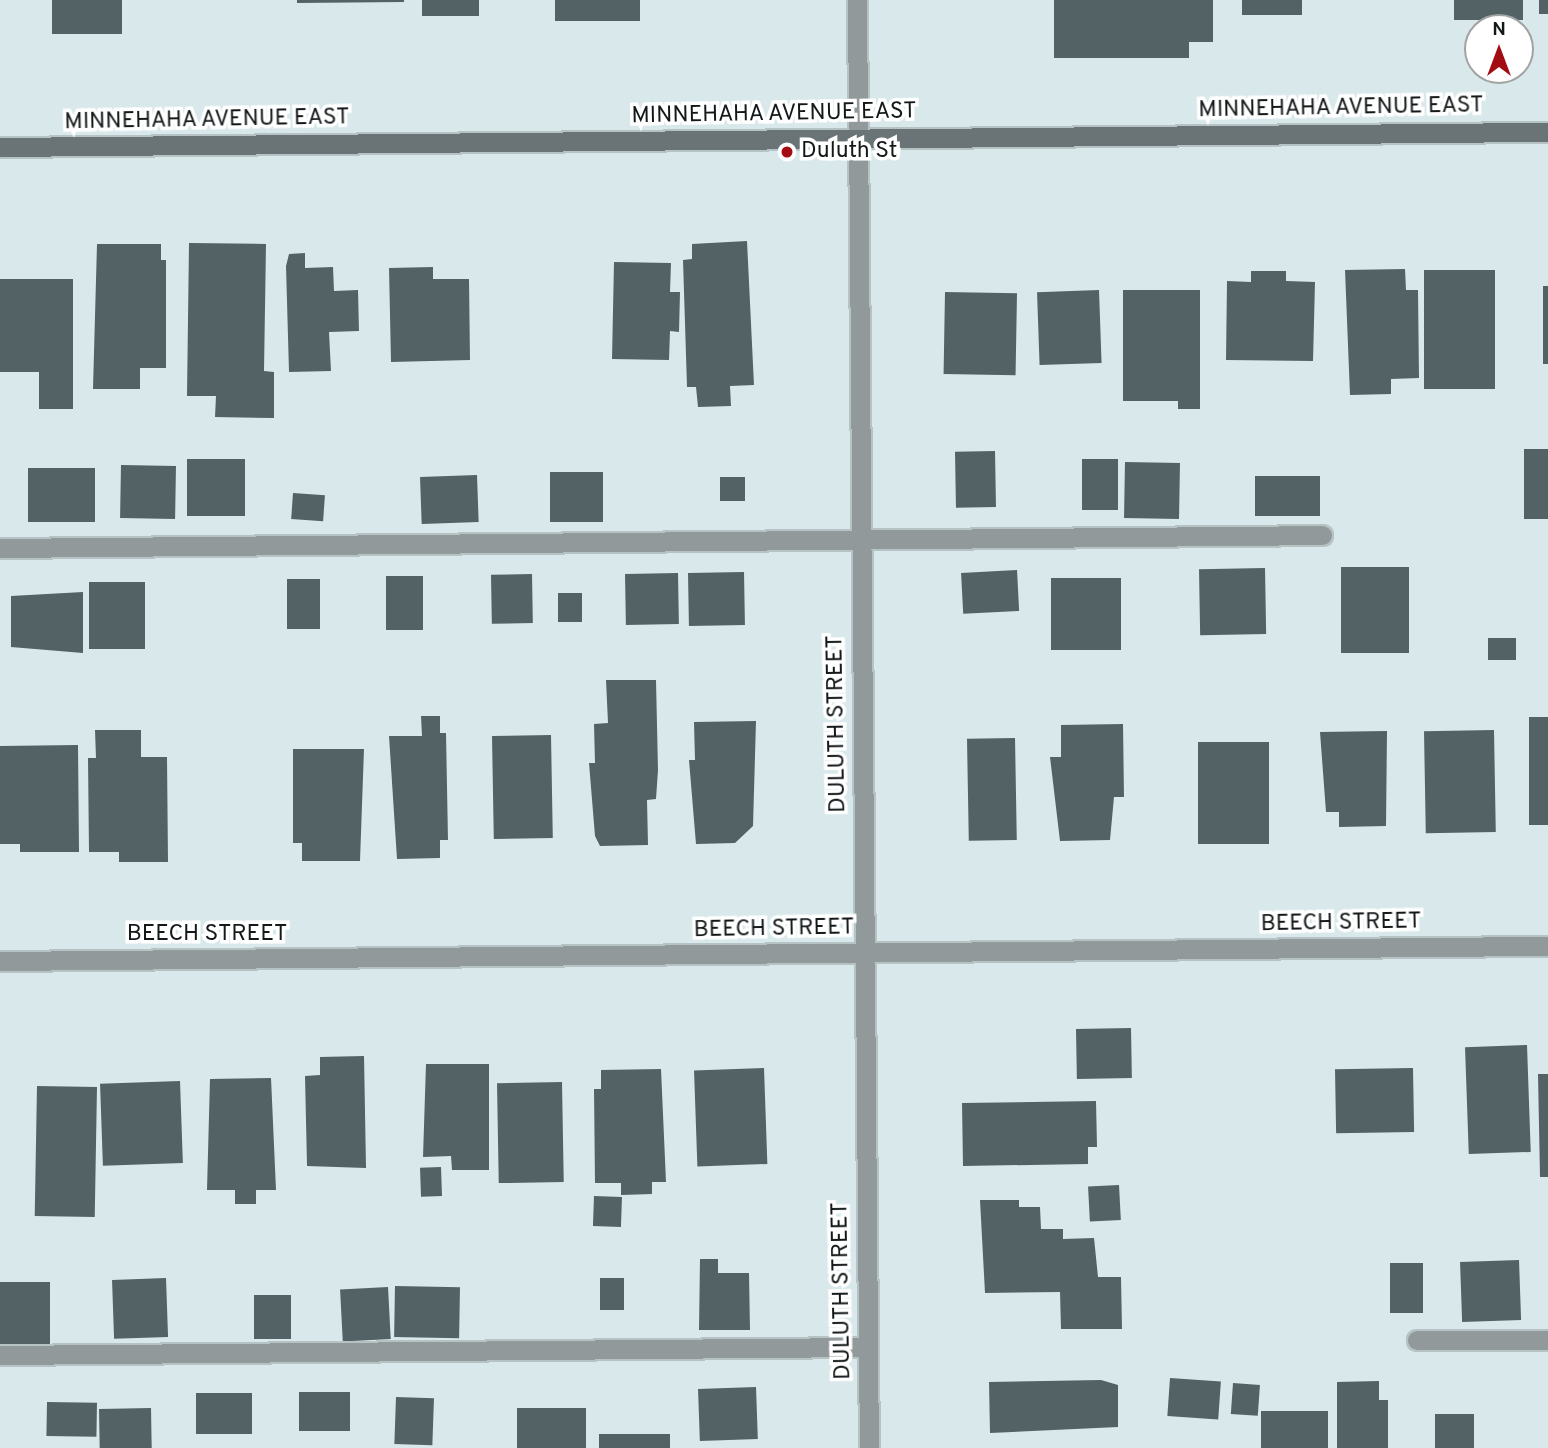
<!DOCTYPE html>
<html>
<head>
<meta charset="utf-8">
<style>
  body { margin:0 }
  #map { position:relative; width:1548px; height:1448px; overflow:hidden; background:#d8e8eb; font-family:Overpass,sans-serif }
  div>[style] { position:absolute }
  .building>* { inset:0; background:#536264; transform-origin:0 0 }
  .roads { filter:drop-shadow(2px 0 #b5c3c5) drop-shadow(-2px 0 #b5c3c5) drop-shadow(0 2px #b5c3c5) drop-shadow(0 -2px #b5c3c5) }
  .service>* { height:19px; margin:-9.5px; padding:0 9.5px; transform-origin:9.5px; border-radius:9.5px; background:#92999a }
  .minor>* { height:19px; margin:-9.5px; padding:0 9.5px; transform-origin:9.5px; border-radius:9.5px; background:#92999a }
  .secondary>* { height:19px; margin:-9.5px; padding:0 9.5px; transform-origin:9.5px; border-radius:9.5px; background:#6a7476 }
  .dots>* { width:19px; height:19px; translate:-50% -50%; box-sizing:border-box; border:4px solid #fff; border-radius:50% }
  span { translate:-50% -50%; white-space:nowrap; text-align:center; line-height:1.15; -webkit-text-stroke:7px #fff; paint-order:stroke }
  .street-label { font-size:23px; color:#131819 }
  .poi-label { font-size:23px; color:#131819 }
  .left { translate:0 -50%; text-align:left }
  .north { position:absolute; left:1464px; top:14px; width:70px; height:70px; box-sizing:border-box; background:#fff; border:2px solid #a1a3a3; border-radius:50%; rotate:0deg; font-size:19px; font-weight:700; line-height:28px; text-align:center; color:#131819 }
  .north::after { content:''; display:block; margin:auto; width:24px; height:32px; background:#a40c13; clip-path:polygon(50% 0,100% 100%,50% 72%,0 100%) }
</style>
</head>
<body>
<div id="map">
  <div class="building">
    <i style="left:52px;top:0;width:70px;height:34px"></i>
    <i style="clip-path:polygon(297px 0,404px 0,404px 2px,297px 3px)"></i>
    <i style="left:422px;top:0;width:57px;height:16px"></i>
    <i style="left:555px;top:0;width:85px;height:21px"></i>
    <i style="clip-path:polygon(1054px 0,1213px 0,1213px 42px,1189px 42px,1189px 58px,1054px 58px)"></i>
    <i style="left:1242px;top:0;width:60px;height:15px"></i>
    <i style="left:1454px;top:0;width:69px;height:20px"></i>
    <i style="left:1539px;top:0;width:9px;height:14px"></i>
    <i style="clip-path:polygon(747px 241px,754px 385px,730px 386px,731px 406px,698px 407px,696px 387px,687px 387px,683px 260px,692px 259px,692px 244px)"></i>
    <i style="clip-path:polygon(189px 243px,266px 244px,264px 371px,274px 372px,274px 418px,215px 417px,216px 396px,187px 396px)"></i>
    <i style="clip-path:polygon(97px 244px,161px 244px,161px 260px,166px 260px,166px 368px,140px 368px,140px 389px,93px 389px)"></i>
    <i style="clip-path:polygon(305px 253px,305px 268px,333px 267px,334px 291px,358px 290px,359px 331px,329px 332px,331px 371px,289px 372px,286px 266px,289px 254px)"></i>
    <i style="clip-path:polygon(614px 262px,671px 263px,670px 292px,680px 292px,679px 332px,670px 331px,669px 360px,612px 359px)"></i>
    <i style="clip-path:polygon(433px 267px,433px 279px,469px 279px,470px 360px,391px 362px,389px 268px)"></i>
    <i style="clip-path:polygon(1405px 269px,1406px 290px,1418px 290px,1419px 378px,1391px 379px,1391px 394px,1350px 395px,1345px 270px)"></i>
    <i style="left:1424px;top:270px;width:71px;height:119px"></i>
    <i style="clip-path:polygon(1251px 271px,1286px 271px,1286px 281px,1315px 282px,1313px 361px,1226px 360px,1227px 281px,1251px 282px)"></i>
    <i style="clip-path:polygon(0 279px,73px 279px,73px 409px,39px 409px,39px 372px,0 372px)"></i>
    <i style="left:1548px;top:286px;width:78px;height:5px;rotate:90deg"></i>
    <i style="left:1099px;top:290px;width:73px;height:62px;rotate:88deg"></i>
    <i style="clip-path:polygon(1123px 290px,1200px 290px,1200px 409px,1178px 409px,1178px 401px,1123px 401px)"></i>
    <i style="left:945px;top:292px;width:72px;height:82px;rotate:1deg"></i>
    <i style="left:1524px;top:449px;width:24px;height:70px"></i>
    <i style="left:995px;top:451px;width:56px;height:40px;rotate:89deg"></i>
    <i style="left:187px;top:459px;width:58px;height:57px"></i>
    <i style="left:1082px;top:459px;width:36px;height:51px"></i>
    <i style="left:1125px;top:462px;width:55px;height:56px;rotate:1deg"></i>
    <i style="left:121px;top:465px;width:55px;height:53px;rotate:1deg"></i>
    <i style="left:28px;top:468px;width:67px;height:54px"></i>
    <i style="left:550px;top:472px;width:53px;height:50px"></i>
    <i style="left:477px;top:475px;width:47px;height:57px;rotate:88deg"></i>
    <i style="left:1255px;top:476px;width:65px;height:40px"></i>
    <i style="left:745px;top:477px;width:24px;height:25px;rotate:90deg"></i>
    <i style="left:293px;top:493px;width:32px;height:26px;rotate:4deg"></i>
    <i style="left:1341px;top:567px;width:68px;height:86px"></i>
    <i style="left:1265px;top:568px;width:66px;height:66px;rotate:89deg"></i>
    <i style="left:1017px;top:570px;width:41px;height:56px;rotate:87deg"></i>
    <i style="left:744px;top:572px;width:53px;height:56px;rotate:89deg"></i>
    <i style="left:678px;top:573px;width:51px;height:53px;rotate:89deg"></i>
    <i style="left:532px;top:574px;width:49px;height:41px;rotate:89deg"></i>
    <i style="left:386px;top:576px;width:37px;height:54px"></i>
    <i style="left:1051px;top:578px;width:70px;height:72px"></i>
    <i style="left:287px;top:579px;width:33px;height:50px"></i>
    <i style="left:89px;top:582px;width:56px;height:67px"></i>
    <i style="clip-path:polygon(83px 592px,83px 653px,11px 647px,11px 596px)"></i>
    <i style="left:558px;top:593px;width:24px;height:29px"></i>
    <i style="left:1488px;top:638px;width:28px;height:22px"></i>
    <i style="clip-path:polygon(606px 680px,656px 680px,658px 770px,656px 799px,647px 800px,648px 845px,600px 846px,595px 836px,589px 763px,595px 763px,594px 724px,608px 723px)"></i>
    <i style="clip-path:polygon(421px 716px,440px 716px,440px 733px,446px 733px,448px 840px,440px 840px,440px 858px,397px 859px,389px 736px,422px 736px)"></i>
    <i style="left:1529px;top:717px;width:19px;height:108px"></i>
    <i style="clip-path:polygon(756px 721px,753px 826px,735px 843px,696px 844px,689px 760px,695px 760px,694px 722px)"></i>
    <i style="clip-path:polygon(1123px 724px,1124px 797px,1114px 797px,1110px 840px,1060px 841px,1050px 757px,1061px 757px,1061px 725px)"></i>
    <i style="clip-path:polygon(95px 730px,141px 730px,141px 757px,167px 757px,168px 862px,119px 862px,119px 852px,89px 852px,88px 758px,96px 758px)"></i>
    <i style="left:1494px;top:730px;width:102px;height:70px;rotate:89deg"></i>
    <i style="clip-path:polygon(1387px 731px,1386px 826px,1339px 827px,1339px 812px,1326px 812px,1320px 732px)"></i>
    <i style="left:551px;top:735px;width:103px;height:59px;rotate:89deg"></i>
    <i style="left:1015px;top:738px;width:102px;height:48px;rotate:89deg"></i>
    <i style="left:1198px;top:742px;width:71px;height:102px"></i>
    <i style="clip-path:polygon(78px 745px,79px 852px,20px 852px,20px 844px,0 844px,0 746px)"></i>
    <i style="clip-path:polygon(293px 749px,364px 749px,360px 861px,302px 861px,302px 843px,293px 843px)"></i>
    <i style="left:1131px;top:1028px;width:50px;height:55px;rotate:89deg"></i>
    <i style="left:1527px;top:1045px;width:107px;height:62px;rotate:88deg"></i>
    <i style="clip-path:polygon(364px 1056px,366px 1168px,307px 1166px,305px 1076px,320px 1075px,320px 1057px)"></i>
    <i style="clip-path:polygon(426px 1064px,489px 1064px,489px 1170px,452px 1170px,451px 1156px,423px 1157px)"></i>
    <i style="left:764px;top:1068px;width:96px;height:70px;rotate:88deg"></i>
    <i style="left:1413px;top:1068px;width:64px;height:78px;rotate:89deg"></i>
    <i style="clip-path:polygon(661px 1069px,666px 1182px,652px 1182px,652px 1194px,621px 1195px,621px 1183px,595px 1183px,594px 1089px,601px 1089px,601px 1070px)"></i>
    <i style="clip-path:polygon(1538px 1074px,1548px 1074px,1548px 1177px,1540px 1177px)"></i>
    <i style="clip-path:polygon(271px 1078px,276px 1190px,256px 1190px,256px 1204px,235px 1204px,235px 1190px,207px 1190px,210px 1079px)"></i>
    <i style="left:180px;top:1081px;width:82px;height:80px;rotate:88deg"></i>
    <i style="left:562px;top:1082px;width:100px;height:65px;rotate:89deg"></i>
    <i style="left:37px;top:1086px;width:60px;height:130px;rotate:1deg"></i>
    <i style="clip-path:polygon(1096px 1101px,1097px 1147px,1088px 1147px,1088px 1164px,963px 1166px,962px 1103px)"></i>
    <i style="left:441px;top:1167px;width:29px;height:21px;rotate:88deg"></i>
    <i style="left:1119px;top:1185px;width:35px;height:31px;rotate:87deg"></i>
    <i style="left:594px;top:1196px;width:28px;height:30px;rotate:2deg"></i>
    <i style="clip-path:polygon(980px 1200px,1019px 1200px,1019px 1207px,1040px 1207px,1041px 1229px,1063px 1229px,1063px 1239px,1094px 1238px,1098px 1277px,1121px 1277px,1122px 1329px,1061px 1329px,1060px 1292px,985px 1293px)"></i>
    <i style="clip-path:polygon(700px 1259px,718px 1259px,718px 1273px,749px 1273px,750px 1330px,699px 1330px)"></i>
    <i style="left:1519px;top:1260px;width:60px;height:59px;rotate:88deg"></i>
    <i style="left:1390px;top:1263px;width:33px;height:50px"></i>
    <i style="left:166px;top:1278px;width:59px;height:54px;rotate:88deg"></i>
    <i style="left:600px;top:1278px;width:24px;height:32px"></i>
    <i style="left:0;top:1282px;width:50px;height:64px"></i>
    <i style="left:395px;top:1286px;width:65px;height:51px;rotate:1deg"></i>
    <i style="left:388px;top:1287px;width:52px;height:48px;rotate:87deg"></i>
    <i style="left:254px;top:1295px;width:37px;height:44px"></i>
    <i style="left:1170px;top:1378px;width:51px;height:38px;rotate:4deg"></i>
    <i style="clip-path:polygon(1101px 1380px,1118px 1385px,1118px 1427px,990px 1433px,989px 1382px)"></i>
    <i style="clip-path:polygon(1379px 1381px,1379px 1400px,1388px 1400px,1388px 1448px,1337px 1448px,1337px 1382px)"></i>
    <i style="left:1233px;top:1383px;width:27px;height:31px;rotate:4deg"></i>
    <i style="left:756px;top:1387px;width:52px;height:58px;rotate:88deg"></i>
    <i style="left:299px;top:1392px;width:51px;height:39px"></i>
    <i style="left:196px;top:1393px;width:56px;height:41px"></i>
    <i style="left:396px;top:1397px;width:38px;height:47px;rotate:2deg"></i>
    <i style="left:47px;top:1402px;width:50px;height:34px;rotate:1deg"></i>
    <i style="left:151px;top:1408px;width:40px;height:52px;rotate:89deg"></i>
    <i style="left:517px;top:1408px;width:69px;height:40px"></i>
    <i style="left:1261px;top:1411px;width:67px;height:37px"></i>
    <i style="left:1474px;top:1414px;width:34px;height:39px;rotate:90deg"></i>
    <i style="left:599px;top:1434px;width:71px;height:14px"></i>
  </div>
  <div class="roads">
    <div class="service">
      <i style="left:0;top:548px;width:1322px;rotate:-0.56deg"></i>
      <i style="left:1417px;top:1340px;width:131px"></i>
      <i style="left:0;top:1355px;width:868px;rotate:-0.53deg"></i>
    </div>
    <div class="minor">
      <i style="left:857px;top:0;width:1448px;rotate:89.53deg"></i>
      <i style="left:0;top:961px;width:1548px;rotate:-0.56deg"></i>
    </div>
    <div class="secondary">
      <i style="left:0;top:147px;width:1548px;rotate:-0.56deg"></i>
    </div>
  </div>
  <div class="dots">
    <i style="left:787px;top:152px;background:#a40c13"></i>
  </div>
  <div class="street-label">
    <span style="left:1341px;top:109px;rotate:-1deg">MINNEHAHA AVENUE EAST</span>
    <span style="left:774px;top:115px;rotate:-1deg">MINNEHAHA AVENUE EAST</span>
    <span style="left:207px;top:121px;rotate:-1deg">MINNEHAHA AVENUE EAST</span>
    <span style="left:838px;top:724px;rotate:-91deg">DULUTH STREET</span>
    <span style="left:1341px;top:924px;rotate:-1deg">BEECH STREET</span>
    <span style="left:774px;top:930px;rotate:-1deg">BEECH STREET</span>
    <span style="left:207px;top:935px">BEECH STREET</span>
    <span style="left:843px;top:1291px;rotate:-91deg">DULUTH STREET</span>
  </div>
  <div class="poi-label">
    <span class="left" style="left:801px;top:152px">Duluth St</span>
  </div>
  <div class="north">N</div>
</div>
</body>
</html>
